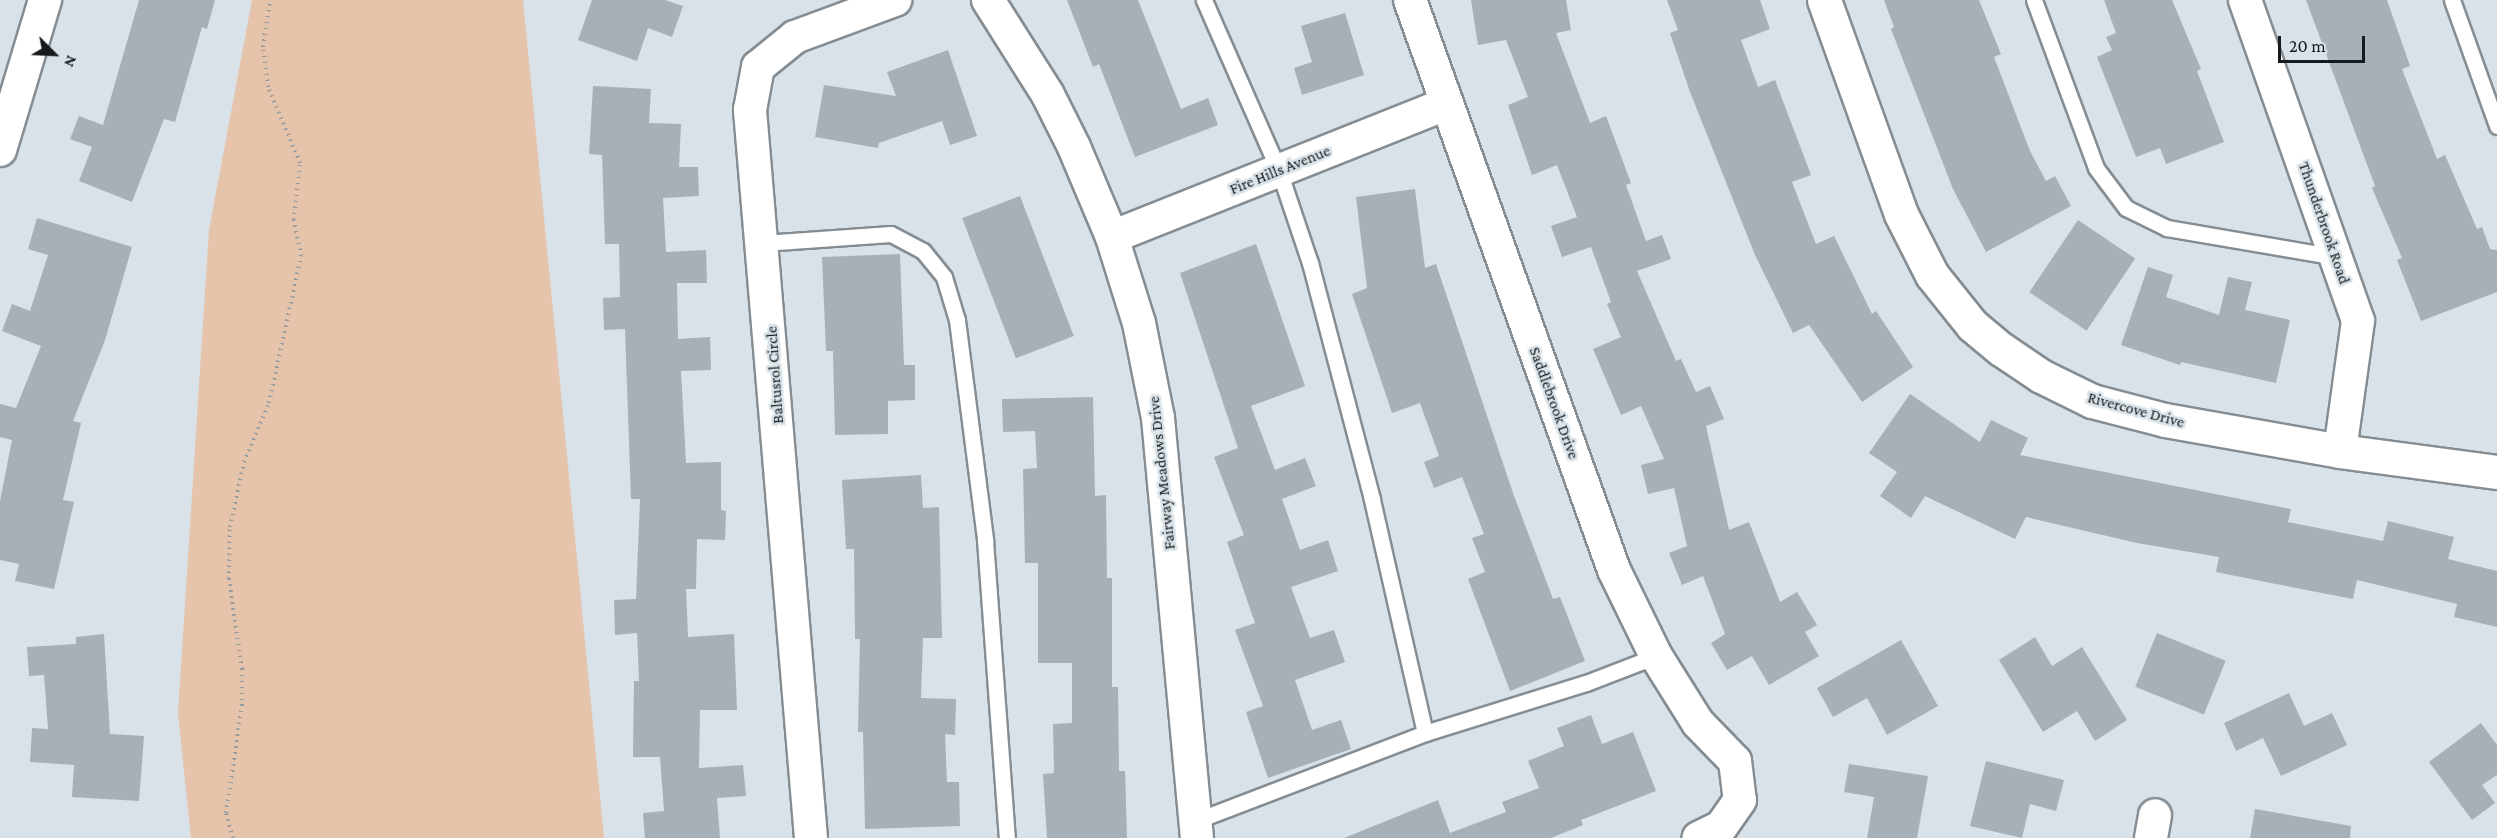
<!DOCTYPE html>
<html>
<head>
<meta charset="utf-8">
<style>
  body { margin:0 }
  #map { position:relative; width:2497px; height:838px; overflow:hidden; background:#d8e2e8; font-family:"Crimson Pro",serif }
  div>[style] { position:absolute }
  .green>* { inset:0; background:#e5c4ab }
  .building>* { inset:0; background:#a7b0b6; transform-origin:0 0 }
  .path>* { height:4px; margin-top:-2px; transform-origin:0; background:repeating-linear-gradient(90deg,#949ca0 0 1.5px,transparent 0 6px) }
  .roads { filter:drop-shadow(2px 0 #858d93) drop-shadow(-2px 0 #858d93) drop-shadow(0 2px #858d93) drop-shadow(0 -2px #858d93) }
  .service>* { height:15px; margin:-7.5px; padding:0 7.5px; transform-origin:7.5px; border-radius:7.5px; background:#fff }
  .minor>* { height:32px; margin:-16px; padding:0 16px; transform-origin:16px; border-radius:16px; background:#fff }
  .tertiary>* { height:33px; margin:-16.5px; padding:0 16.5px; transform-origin:16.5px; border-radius:16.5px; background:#fff }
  span { translate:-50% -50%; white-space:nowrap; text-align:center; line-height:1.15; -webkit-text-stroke:5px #d8e2e8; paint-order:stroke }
  .street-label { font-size:16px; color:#161a1c }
  .north { position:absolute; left:24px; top:24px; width:60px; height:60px; -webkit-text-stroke:4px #d8e2e8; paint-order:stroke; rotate:114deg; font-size:16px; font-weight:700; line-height:24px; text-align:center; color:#161a1c }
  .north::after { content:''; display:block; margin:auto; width:21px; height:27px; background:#161a1c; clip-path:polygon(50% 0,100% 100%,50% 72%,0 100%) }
  .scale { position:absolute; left:2278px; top:36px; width:87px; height:27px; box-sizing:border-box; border:3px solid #161a1c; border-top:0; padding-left:8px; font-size:18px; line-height:21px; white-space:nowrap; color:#161a1c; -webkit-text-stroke:4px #d8e2e8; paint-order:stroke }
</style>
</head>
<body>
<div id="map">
  <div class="green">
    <i style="clip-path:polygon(252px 0,523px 0,604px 838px,191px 838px,178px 713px,209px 230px)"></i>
  </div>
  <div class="building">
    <i style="clip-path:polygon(139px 0,215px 0,207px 29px,202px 27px,175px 122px,164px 119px,132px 202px,79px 181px,92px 147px,70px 139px,79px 116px,103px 125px)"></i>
    <i style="clip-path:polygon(592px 0,665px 0,683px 6px,672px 37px,648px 28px,637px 61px,578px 40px)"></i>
    <i style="clip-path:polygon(1067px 0,1138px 0,1181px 109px,1208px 98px,1218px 125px,1135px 157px,1099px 64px,1093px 67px)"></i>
    <i style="clip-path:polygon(1471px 0,1566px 0,1571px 30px,1556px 33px,1590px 123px,1606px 116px,1631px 183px,1626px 185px,1646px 241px,1662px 235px,1671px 259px,1637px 271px,1676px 361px,1681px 359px,1696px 392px,1710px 386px,1724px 419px,1706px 426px,1729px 530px,1749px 522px,1780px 602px,1797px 592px,1817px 625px,1805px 632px,1819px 656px,1769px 685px,1752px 656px,1727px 670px,1711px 643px,1725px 634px,1703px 576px,1682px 585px,1669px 553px,1687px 546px,1674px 488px,1648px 494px,1641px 465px,1664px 459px,1641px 406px,1621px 415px,1593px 349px,1621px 337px,1607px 304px,1611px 302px,1591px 247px,1562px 257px,1551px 226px,1577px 217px,1557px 165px,1532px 175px,1508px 105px,1528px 97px,1506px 40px,1478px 45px)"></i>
    <i style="clip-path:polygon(1667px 0,1760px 0,1770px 29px,1741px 40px,1758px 87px,1775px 80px,1811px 175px,1792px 182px,1816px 244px,1834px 236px,1872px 314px,1876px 311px,1913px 367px,1862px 402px,1809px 325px,1793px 333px,1755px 255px,1690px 92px,1670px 33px,1678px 30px)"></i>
    <i style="clip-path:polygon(1884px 0,1979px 0,2001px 54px,1994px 57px,2030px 151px,2046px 181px,2055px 176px,2071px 206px,1986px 252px,1953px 189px,1891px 29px,1894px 27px)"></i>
    <i style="clip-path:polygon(2104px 0,2172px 0,2201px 69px,2197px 71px,2224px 142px,2166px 164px,2160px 148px,2136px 157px,2097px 57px,2112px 50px,2106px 37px,2116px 33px)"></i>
    <i style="clip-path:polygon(2306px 0,2387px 0,2410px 66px,2402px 69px,2437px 159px,2445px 155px,2477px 229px,2482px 227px,2490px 249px,2497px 250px,2497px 292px,2421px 321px,2397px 260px,2402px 258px,2372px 188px,2375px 186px)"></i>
    <i style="clip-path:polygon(1345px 13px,1364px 75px,1302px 95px,1294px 68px,1312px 62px,1301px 26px)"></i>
    <i style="clip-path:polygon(948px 50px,977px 136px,950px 145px,942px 121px,879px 143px,878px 148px,815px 137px,824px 85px,896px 96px,887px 72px)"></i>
    <i style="clip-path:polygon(593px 86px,651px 89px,649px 123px,681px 124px,679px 167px,698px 167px,699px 196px,663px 198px,666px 252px,706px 250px,707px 283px,677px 283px,678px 339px,710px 337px,711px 370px,681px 371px,686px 463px,721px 462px,721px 510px,726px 511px,725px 540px,697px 539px,696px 589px,686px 589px,688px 637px,734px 634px,737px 710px,700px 710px,699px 768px,743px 765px,746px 796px,717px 798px,720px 838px,645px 838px,643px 813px,664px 811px,660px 757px,633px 757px,634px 681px,639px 681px,637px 633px,615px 635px,614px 600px,636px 599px,640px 499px,631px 499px,625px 329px,604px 330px,603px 298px,620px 297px,619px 244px,605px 244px,602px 155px,589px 154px)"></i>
    <i style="clip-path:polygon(1415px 189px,1425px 268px,1436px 264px,1513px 493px,1553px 599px,1560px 597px,1585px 661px,1510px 691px,1468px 579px,1485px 572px,1472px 538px,1484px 534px,1462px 477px,1434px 488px,1424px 462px,1439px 456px,1420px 403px,1392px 413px,1352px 294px,1367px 288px,1356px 197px)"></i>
    <i style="left:1020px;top:196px;width:150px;height:62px;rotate:69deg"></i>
    <i style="clip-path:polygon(37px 218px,132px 247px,105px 340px,73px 421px,81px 423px,63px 500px,74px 502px,54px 589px,15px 581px,19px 564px,0 560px,0 501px,12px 440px,0 437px,0 404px,16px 408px,41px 346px,2px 331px,12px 304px,30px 311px,48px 255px,28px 249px)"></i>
    <i style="left:2078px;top:220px;width:69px;height:87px;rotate:34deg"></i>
    <i style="clip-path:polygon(1256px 244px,1305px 386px,1251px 406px,1275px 470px,1305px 458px,1316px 486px,1282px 499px,1300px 550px,1328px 540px,1338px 571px,1291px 587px,1310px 638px,1334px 630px,1345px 662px,1295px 680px,1312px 730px,1341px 720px,1351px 749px,1268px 778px,1246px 712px,1263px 706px,1235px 630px,1255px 623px,1227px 542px,1244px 535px,1214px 457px,1238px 448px,1180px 273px)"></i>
    <i style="clip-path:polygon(900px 254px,904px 365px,915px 365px,915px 400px,888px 401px,888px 434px,835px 435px,833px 351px,826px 351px,822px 257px)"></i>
    <i style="clip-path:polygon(2148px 267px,2173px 275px,2166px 297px,2219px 315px,2228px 277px,2252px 282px,2245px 310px,2290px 320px,2276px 383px,2181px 362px,2180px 365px,2121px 345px)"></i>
    <i style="clip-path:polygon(1910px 394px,1980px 442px,1991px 420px,2028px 438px,2020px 455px,2291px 509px,2288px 522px,2383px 541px,2388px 521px,2454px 537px,2448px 559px,2497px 571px,2497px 627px,2454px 617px,2457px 604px,2357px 580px,2353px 599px,2276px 584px,2216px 572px,2219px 557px,2137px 543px,2026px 517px,2015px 539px,1925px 496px,1911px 518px,1880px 496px,1897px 472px,1869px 453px)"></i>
    <i style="clip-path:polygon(1093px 397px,1095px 496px,1106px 495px,1107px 578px,1112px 578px,1112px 687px,1118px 687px,1119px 771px,1125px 771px,1127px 838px,1047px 838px,1043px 774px,1054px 773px,1053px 724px,1072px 723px,1072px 663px,1038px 663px,1038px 563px,1025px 563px,1023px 469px,1037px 468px,1035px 431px,1003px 432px,1002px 399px)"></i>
    <i style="clip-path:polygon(921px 475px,923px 508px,939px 507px,942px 638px,923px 638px,921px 698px,956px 699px,955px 735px,945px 734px,947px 782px,959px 782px,960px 826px,865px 829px,863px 732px,858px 732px,860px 639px,855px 639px,854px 549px,846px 549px,842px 480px)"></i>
    <i style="left:2157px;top:633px;width:74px;height:58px;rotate:22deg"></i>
    <i style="clip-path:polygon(104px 634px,110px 734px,144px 736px,139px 801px,72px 797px,74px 765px,30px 762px,32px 728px,48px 729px,44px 675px,29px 676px,27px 647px,76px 644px,76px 637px)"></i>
    <i style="clip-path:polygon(2035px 637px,2052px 666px,2082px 647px,2127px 720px,2095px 741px,2077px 711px,2043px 732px,1999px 660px)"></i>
    <i style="clip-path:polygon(1901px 640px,1938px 706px,1887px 735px,1867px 698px,1833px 717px,1817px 688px)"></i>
    <i style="clip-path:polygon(2289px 693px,2304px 726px,2332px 713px,2347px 745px,2281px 776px,2263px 738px,2236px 751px,2224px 723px)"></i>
    <i style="clip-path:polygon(1591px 715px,1602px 744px,1633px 732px,1656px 791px,1581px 820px,1583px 825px,1551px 838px,1344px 838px,1438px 800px,1450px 833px,1506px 812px,1502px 802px,1539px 788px,1528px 761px,1564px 746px,1557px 728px)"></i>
    <i style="clip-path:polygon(2481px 723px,2497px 745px,2497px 775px,2482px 785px,2495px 803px,2472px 820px,2429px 762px)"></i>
    <i style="clip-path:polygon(1986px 761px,2064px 780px,2056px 811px,2030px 804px,2022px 838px,1970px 826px)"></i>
    <i style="clip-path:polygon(1849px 764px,1928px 776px,1917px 838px,1867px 838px,1874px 797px,1844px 792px)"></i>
    <i style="clip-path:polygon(2255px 809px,2351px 826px,2350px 838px,2250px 838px)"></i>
  </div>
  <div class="path">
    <i style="left:233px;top:838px;width:26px;rotate:-106deg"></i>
    <i style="left:226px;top:813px;width:108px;rotate:-81.5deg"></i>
    <i style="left:242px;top:706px;width:37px;rotate:-90deg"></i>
    <i style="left:242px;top:669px;width:91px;rotate:-98.2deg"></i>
    <i style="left:229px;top:579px;width:52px;rotate:-88.9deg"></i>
    <i style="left:230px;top:527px;width:66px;rotate:-77.8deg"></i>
    <i style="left:244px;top:462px;width:64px;rotate:-67deg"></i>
    <i style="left:269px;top:403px;width:150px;rotate:-77.7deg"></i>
    <i style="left:301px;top:256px;width:37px;rotate:-101deg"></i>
    <i style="left:294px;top:220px;width:57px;rotate:-84deg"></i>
    <i style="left:300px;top:163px;width:82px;rotate:-112.8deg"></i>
    <i style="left:268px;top:87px;width:40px;rotate:-97.1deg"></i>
    <i style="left:263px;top:47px;width:48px;rotate:-81.5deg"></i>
  </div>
  <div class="roads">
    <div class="service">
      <i style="left:2034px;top:0;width:179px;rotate:69.7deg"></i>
      <i style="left:2096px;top:168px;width:50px;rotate:53.1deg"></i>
      <i style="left:2126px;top:208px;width:46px;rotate:26deg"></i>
      <i style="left:2167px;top:228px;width:171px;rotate:9.7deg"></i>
      <i style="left:2452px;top:0;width:134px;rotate:70.3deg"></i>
      <i style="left:763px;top:243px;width:128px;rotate:-4deg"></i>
      <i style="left:891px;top:234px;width:36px;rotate:28deg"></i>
      <i style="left:923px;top:251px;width:33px;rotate:51deg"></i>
      <i style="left:944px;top:277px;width:45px;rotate:73.2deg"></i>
      <i style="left:957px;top:320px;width:222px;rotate:82.7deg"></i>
      <i style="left:985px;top:540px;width:299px;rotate:85.8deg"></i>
      <i style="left:1425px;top:733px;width:169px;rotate:-17.3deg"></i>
      <i style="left:1586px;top:683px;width:75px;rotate:-21.1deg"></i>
      <i style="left:1195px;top:821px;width:246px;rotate:-20.9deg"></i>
      <i style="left:1425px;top:733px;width:240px;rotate:-102.8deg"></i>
      <i style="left:1372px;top:499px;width:244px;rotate:-104.7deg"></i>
      <i style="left:1310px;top:263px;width:97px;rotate:-108.6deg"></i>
      <i style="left:1279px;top:171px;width:187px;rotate:-113.7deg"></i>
    </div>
    <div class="minor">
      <i style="left:988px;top:0;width:112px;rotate:57.7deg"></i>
      <i style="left:1048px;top:95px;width:58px;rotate:63.4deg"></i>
      <i style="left:1074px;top:147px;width:98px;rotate:67.1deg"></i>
      <i style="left:1112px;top:237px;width:90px;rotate:72.6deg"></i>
      <i style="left:1139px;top:323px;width:97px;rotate:78.7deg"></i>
      <i style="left:1158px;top:418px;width:422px;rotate:84.7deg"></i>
      <i style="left:1410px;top:0;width:605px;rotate:70.31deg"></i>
      <i style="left:1614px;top:570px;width:96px;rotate:64deg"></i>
      <i style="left:1656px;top:656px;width:79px;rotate:57.9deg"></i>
      <i style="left:1698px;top:723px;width:53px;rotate:45.8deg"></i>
      <i style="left:1735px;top:761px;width:39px;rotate:83deg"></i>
      <i style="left:1740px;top:800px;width:33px;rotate:125deg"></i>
      <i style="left:1721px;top:827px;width:25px;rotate:154deg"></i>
      <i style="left:2245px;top:0;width:340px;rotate:70.6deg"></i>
      <i style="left:2358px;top:321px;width:131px;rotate:97.9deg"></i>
      <i style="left:0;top:150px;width:157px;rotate:-73.3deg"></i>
      <i style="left:1112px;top:237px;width:360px;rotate:-21.7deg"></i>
      <i style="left:811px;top:838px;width:731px;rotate:-94.79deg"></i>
      <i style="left:750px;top:110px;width:44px;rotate:-79.5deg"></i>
      <i style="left:758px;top:67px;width:48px;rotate:-39deg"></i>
      <i style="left:795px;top:37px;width:107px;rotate:-20.3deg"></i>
      <i style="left:2151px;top:838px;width:23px;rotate:-80deg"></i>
    </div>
    <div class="tertiary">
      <i style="left:1824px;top:0;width:227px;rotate:70.2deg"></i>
      <i style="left:1901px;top:214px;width:68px;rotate:63.1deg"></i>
      <i style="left:1932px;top:275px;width:64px;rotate:51.3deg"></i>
      <i style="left:1972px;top:325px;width:38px;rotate:40deg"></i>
      <i style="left:2001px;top:349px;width:48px;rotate:34deg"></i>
      <i style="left:2041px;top:376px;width:57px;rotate:26.1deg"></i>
      <i style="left:2092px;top:401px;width:75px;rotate:14.6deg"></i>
      <i style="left:2165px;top:420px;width:178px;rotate:10deg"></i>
      <i style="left:2340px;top:451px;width:158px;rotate:7.6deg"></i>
    </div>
  </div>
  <div class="street-label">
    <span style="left:1280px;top:170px;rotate:-22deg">Fire Hills Avenue</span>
    <span style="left:2324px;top:223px;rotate:71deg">Thunderbrook Road</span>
    <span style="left:775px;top:375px;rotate:-94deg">Baltusrol Circle</span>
    <span style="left:1554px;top:403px;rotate:70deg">Saddlebrook Drive</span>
    <span style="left:2136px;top:410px;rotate:15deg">Rivercove Drive</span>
    <span style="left:1162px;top:473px;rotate:-96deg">Fairway Meadows Drive</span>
  </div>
  <div class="north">N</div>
  <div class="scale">20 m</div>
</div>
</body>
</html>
